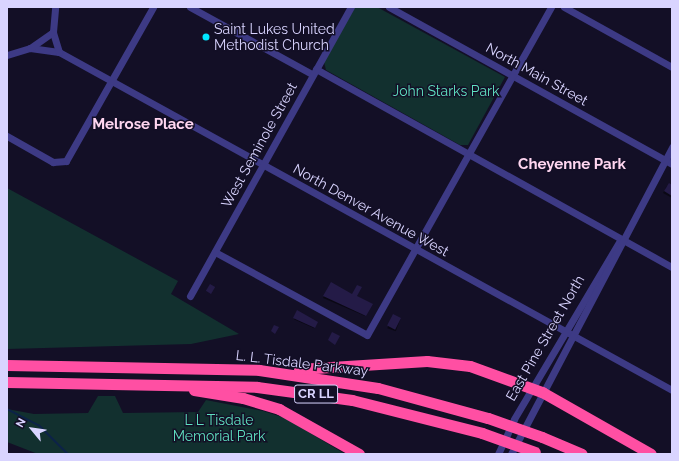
<!DOCTYPE html>
<html>
<head>
<meta charset="utf-8">
<style>
  body { margin:0 }
  #map { position:relative; width:679px; height:461px; overflow:hidden; background:#130f26; font-family:Raleway,sans-serif }
  div>[style] { position:absolute }
  .green>* { inset:0; background:#12302f }
  .shadow>* { inset:0; background:#0007; transform-origin:0 0 }
  .stream>* { height:1.5px; margin:-0.75px; padding:0 0.75px; transform-origin:0.75px; border-radius:0.75px; background:#0c2248 }
  .building>* { inset:0; background:#241b47; transform-origin:0 0 }
  .minor>* { height:7px; margin:-3.5px; padding:0 3.5px; transform-origin:3.5px; border-radius:3.5px; background:#3d3a85 }
  .highway>* { height:11px; margin:-5.5px; padding:0 5.5px; transform-origin:5.5px; border-radius:5.5px; background:#ff4fa3 }
  .highway-bridge>* { height:11px; margin:-5.5px; padding:0 5.5px; transform-origin:5.5px; border-radius:5.5px; background:#ff4fa3 }
  .dots>* { width:11px; height:11px; translate:-50% -50%; box-sizing:border-box; border:2px solid #130f26; border-radius:50% }
  span { translate:-50% -50%; white-space:nowrap; text-align:center; line-height:1.15; -webkit-text-stroke:3px #130f26; paint-order:stroke }
  .shield-label span { padding:1px 3px; background:#130f26; border:1px solid; border-radius:3px; -webkit-text-stroke-width:0 }
  .shield-label { font-size:13px; color:#d9d4ff; font-weight:700 }
  .poi-label { font-size:14px; color:#d9d4ff }
  .left { translate:0 -50%; text-align:left }
  .street-label { font-size:14px; color:#d9d4ff }
  .park-label { font-size:14px; color:#5fe0c0 }
  .neighbourhood-label { font-size:15px; color:#ffd6f0; font-weight:700 }
  .frame { position:absolute; inset:0; border:8px solid #d9d4ff; pointer-events:none }
  .north { position:absolute; left:12px; top:409px; width:40px; height:40px; -webkit-text-stroke:3px #130f26; paint-order:stroke; rotate:299deg; font-size:11px; font-weight:700; line-height:16px; text-align:center; color:#d9d4ff }
  .north::after { content:''; display:block; margin:auto; width:14px; height:18px; background:#d9d4ff; clip-path:polygon(50% 0,100% 100%,50% 72%,0 100%) }
</style>
</head>
<body>
<div id="map">
  <div class="green">
    <i style="clip-path:polygon(355px 7px,377px 7px,505px 77px,468px 145px,460px 145px,326px 70px,324px 62px)"></i>
    <i style="clip-path:polygon(7px 188px,178px 281px,171px 294px,239px 334px,191px 344px,7px 349px)"></i>
    <i style="clip-path:polygon(98px 396px,115px 396px,123px 413px,198px 412px,206px 400px,263px 411px,285px 418px,345px 454px,38px 454px,7px 442px,7px 409px,34px 414px,88px 413px)"></i>
  </div>
  <div class="shadow">
    <i style="clip-path:polygon(667px 186px,672px 186px,672px 198px,663px 193px)"></i>
    <i style="clip-path:polygon(330px 284px,371px 304px,365px 316px,323px 298px)"></i>
    <i style="left:297px;top:313px;width:22px;height:7px;rotate:24deg"></i>
    <i style="left:392px;top:316px;width:9px;height:13px;rotate:21deg"></i>
  </div>
  <div class="stream">
    <i style="left:7px;top:409px;width:36px;rotate:27deg"></i>
    <i style="left:39px;top:425px;width:41px;rotate:45deg"></i>
  </div>
  <div class="building">
    <i style="clip-path:polygon(669px 183px,672px 185px,672px 196px,664px 191px)"></i>
    <i style="clip-path:polygon(331px 282px,352px 294px,357px 285px,362px 287px,357px 296px,373px 304px,366px 316px,323px 296px)"></i>
    <i style="left:210px;top:284px;width:6px;height:8px;rotate:31deg"></i>
    <i style="clip-path:polygon(297px 310px,318px 322px,315px 328px,293px 318px)"></i>
    <i style="left:393px;top:314px;width:9px;height:13px;rotate:27deg"></i>
    <i style="clip-path:polygon(274px 325px,279px 327px,275px 334px,271px 331px)"></i>
    <i style="clip-path:polygon(332px 332px,340px 336px,335px 345px,328px 340px)"></i>
  </div>
  <div class="minor">
    <i style="left:190px;top:7px;width:139px;rotate:28.8deg"></i>
    <i style="left:389px;top:7px;width:324px;rotate:29deg"></i>
    <i style="left:564px;top:7px;width:124px;rotate:29.1deg"></i>
    <i style="left:53px;top:32px;width:25px;rotate:-85deg"></i>
    <i style="left:59px;top:52px;width:700px;rotate:28.87deg"></i>
    <i style="left:7px;top:55px;width:24px;rotate:-17deg"></i>
    <i style="left:30px;top:48px;width:29px;rotate:8deg"></i>
    <i style="left:59px;top:52px;width:21px;rotate:-107deg"></i>
    <i style="left:53px;top:32px;width:28px;rotate:145deg"></i>
    <i style="left:316px;top:69px;width:407px;rotate:29.1deg"></i>
    <i style="left:7px;top:136px;width:53px;rotate:29.5deg"></i>
    <i style="left:53px;top:162px;width:13px;rotate:-4deg"></i>
    <i style="left:66px;top:161px;width:177px;rotate:-60.5deg"></i>
    <i style="left:215px;top:252px;width:173px;rotate:28.6deg"></i>
    <i style="left:367px;top:335px;width:376px;rotate:-60.7deg"></i>
    <i style="left:190px;top:296px;width:331px;rotate:-60.9deg"></i>
    <i style="left:498px;top:454px;width:38px;rotate:-65deg"></i>
    <i style="left:514px;top:419px;width:209px;rotate:-59.3deg"></i>
    <i style="left:511px;top:454px;width:347px;rotate:-62.3deg"></i>
  </div>
  <div class="highway">
    <i style="left:7px;top:365px;width:252px;rotate:1.1deg"></i>
    <i style="left:259px;top:370px;width:120px;rotate:8.6deg"></i>
    <i style="left:378px;top:388px;width:114px;rotate:15.3deg"></i>
    <i style="left:299px;top:369px;width:128px;rotate:-3.6deg"></i>
    <i style="left:427px;top:361px;width:43px;rotate:6.6deg"></i>
    <i style="left:470px;top:366px;width:77px;rotate:19.9deg"></i>
    <i style="left:542px;top:392px;width:125px;rotate:29.6deg"></i>
    <i style="left:7px;top:382px;width:250px;rotate:1.1deg"></i>
    <i style="left:257px;top:387px;width:96px;rotate:7.8deg"></i>
    <i style="left:352px;top:400px;width:134px;rotate:14.2deg"></i>
    <i style="left:194px;top:390px;width:50px;rotate:9.3deg"></i>
    <i style="left:243px;top:398px;width:38px;rotate:17deg"></i>
    <i style="left:279px;top:409px;width:92px;rotate:29.4deg"></i>
    <i style="left:542px;top:437px;width:43px;rotate:23deg"></i>
  </div>
  <div class="highway-bridge">
    <i style="left:488px;top:418px;width:57px;rotate:19.4deg"></i>
    <i style="left:482px;top:433px;width:56px;rotate:19.7deg"></i>
  </div>
  <div class="dots">
    <i style="left:206px;top:37px;background:#00e5ff"></i>
  </div>
  <div class="shield-label">
    <span style="left:316px;top:394px">CR LL</span>
  </div>
  <div class="poi-label">
    <span class="left" style="left:214px;top:37px">Saint Lukes United<br>Methodist Church</span>
  </div>
  <div class="street-label">
    <span style="left:537px;top:74px;rotate:29deg">North Main Street</span>
    <span style="left:259px;top:145px;rotate:-61deg">West Seminole Street</span>
    <span style="left:371px;top:210px;rotate:29deg">North Denver Avenue West</span>
    <span style="left:545px;top:338px;rotate:-60deg">East Pine Street North</span>
    <span style="left:302px;top:363px;rotate:7deg">L. L. Tisdale Parkway</span>
  </div>
  <div class="park-label">
    <span style="left:446px;top:91px">John Starks Park</span>
    <span style="left:219px;top:428px">L L Tisdale<br>Memorial Park</span>
  </div>
  <div class="neighbourhood-label">
    <span style="left:143px;top:125px">Melrose Place</span>
    <span style="left:572px;top:165px">Cheyenne Park</span>
  </div>
  <div class="frame"></div>
  <div class="north">N</div>
</div>
</body>
</html>
